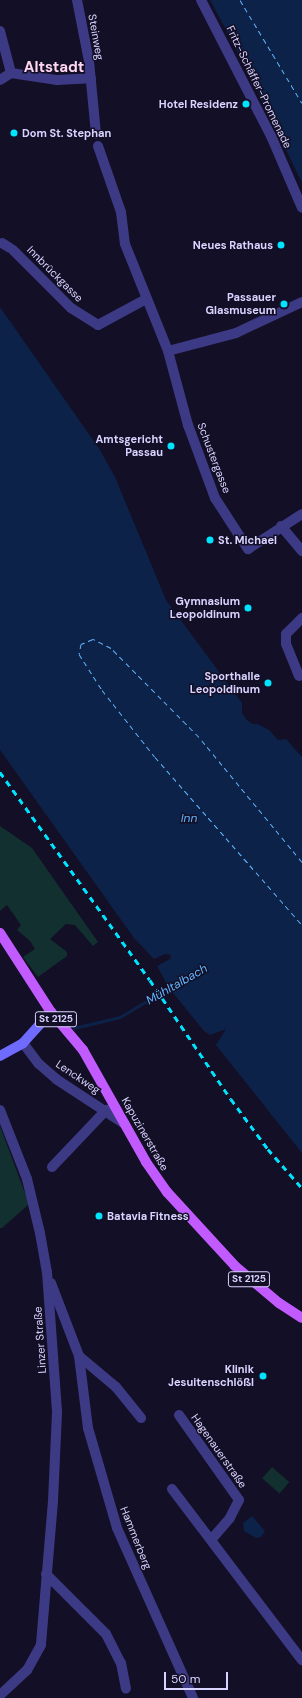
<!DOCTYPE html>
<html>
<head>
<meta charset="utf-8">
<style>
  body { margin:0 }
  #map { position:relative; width:302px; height:1698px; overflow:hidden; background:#130f26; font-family:"DM Sans",sans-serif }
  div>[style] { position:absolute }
  .green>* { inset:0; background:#12302f; transform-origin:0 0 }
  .water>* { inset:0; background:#0c2248 }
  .stream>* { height:2.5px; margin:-1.25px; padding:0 1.25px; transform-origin:1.25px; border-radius:1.25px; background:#0c2248 }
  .ferry>* { height:1px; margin-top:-0.5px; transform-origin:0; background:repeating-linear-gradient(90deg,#62b6ff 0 5px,transparent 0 9px) }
  .street>* { height:10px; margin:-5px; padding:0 5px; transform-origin:5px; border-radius:5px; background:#3d3a85 }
  .secondary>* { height:10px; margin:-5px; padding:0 5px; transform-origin:5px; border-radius:5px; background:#6f6bff }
  .primary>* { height:10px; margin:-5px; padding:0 5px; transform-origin:5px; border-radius:5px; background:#c25bff }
  .rail>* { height:2.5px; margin-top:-1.25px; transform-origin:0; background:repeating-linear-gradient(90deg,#00e5ff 0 6px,transparent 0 11px) }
  .dots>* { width:11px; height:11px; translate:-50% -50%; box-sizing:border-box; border:2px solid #130f26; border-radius:50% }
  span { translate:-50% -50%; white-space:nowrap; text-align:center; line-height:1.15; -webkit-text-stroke:3px #130f26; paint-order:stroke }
  .shield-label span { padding:1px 3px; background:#130f26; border:1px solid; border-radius:3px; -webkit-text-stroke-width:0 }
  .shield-label { font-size:10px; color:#d9d4ff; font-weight:700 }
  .street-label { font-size:11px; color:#d9d4ff }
  .poi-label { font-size:11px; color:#d9d4ff; font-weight:700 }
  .right { translate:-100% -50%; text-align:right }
  .left { translate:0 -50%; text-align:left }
  .water-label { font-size:12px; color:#62b6ff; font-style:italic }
  .district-label { font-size:15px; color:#ffd6f0; font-weight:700 }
  .scale { position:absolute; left:164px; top:1672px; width:64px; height:18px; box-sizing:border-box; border:2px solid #d9d4ff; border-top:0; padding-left:5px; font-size:12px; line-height:14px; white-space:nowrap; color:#d9d4ff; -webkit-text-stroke:3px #130f26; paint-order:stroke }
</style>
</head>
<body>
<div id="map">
  <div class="green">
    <i style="clip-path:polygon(0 826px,32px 848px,98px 942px,93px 946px,75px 925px,66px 924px,50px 939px,67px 952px,67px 956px,38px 977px,23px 957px,35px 949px,30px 941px,17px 930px,21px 925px,7px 905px,0 911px)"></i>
    <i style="clip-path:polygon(0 1126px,29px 1204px,2px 1228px,0 1228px)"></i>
    <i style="left:272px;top:1467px;width:23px;height:15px;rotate:41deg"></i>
  </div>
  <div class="water">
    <i style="clip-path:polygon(210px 0,302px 0,302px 183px,248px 71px)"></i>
    <i style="clip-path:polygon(0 307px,100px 450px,115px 477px,166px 600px,242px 703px,242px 713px,246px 719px,252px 724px,258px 724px,269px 730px,278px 740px,286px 739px,302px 757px,302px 1153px,216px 1045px,226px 1029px,210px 1035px,204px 1031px,169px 988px,157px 966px,170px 959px,171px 955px,165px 954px,154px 959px,134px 938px,0 750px)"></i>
    <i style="clip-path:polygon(252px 1516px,265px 1531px,261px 1537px,256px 1538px,244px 1531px,243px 1523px)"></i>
  </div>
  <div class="stream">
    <i style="left:74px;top:1028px;width:47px;rotate:-13.4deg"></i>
    <i style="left:120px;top:1017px;width:61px;rotate:-30.8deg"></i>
  </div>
  <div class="ferry">
    <i style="left:240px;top:0;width:120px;rotate:59deg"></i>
    <i style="left:302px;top:862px;width:162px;rotate:-129.5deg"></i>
    <i style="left:199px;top:737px;width:125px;rotate:-134.7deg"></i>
    <i style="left:111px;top:648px;width:20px;rotate:-153deg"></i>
    <i style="left:93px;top:639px;width:13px;rotate:157deg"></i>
    <i style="left:81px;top:644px;width:10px;rotate:101deg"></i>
    <i style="left:79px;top:654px;width:43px;rotate:57.4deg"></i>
    <i style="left:102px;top:690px;width:85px;rotate:51.7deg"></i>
    <i style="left:155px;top:757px;width:223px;rotate:48.8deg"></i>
  </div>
  <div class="street">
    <i style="left:77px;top:0;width:62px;rotate:78.9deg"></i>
    <i style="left:89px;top:61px;width:73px;rotate:84.5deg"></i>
    <i style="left:201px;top:0;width:153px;rotate:62.8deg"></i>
    <i style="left:271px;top:136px;width:78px;rotate:66.7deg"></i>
    <i style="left:0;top:31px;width:43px;rotate:75.3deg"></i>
    <i style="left:0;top:80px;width:13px;rotate:-32deg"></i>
    <i style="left:11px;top:73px;width:47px;rotate:8.7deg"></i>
    <i style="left:57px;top:80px;width:34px;rotate:-3deg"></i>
    <i style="left:98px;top:146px;width:70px;rotate:70.8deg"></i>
    <i style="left:121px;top:212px;width:32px;rotate:83deg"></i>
    <i style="left:125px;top:244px;width:115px;rotate:68.1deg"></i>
    <i style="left:168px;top:351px;width:77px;rotate:74.9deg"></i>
    <i style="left:188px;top:425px;width:78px;rotate:69.7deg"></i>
    <i style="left:215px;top:498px;width:61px;rotate:57.1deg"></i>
    <i style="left:248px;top:549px;width:64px;rotate:-32.9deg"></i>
    <i style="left:2px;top:243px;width:9px;rotate:32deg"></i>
    <i style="left:13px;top:250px;width:82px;rotate:45deg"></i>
    <i style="left:71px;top:308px;width:32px;rotate:32deg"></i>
    <i style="left:98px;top:325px;width:55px;rotate:-28.4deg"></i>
    <i style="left:168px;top:351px;width:70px;rotate:-14.8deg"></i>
    <i style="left:236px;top:333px;width:73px;rotate:-25.2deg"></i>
    <i style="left:281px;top:526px;width:33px;rotate:50deg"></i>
    <i style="left:299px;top:676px;width:35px;rotate:-112deg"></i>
    <i style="left:286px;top:643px;width:9px;rotate:-90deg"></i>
    <i style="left:286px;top:634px;width:23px;rotate:-45deg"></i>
    <i style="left:23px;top:1043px;width:26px;rotate:53deg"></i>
    <i style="left:39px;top:1064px;width:23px;rotate:41deg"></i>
    <i style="left:56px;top:1079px;width:80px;rotate:33.3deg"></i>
    <i style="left:0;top:1110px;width:74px;rotate:68.6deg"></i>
    <i style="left:27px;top:1179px;width:56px;rotate:76.5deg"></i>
    <i style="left:40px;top:1233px;width:40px;rotate:80deg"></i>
    <i style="left:47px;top:1272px;width:141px;rotate:85.9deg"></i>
    <i style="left:57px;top:1413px;width:88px;rotate:92.6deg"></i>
    <i style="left:53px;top:1501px;width:144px;rotate:94.8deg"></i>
    <i style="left:41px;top:1645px;width:29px;rotate:119deg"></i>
    <i style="left:27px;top:1670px;width:37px;rotate:137deg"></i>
    <i style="left:52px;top:1167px;width:79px;rotate:-46.5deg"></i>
    <i style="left:51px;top:1283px;width:78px;rotate:69deg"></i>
    <i style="left:79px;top:1356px;width:73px;rotate:82.9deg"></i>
    <i style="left:88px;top:1428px;width:104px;rotate:73.8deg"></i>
    <i style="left:117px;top:1528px;width:186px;rotate:65.9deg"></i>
    <i style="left:79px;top:1356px;width:48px;rotate:40deg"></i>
    <i style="left:116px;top:1387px;width:40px;rotate:51deg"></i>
    <i style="left:179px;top:1415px;width:104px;rotate:54.8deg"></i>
    <i style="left:239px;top:1500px;width:20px;rotate:117deg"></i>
    <i style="left:230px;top:1518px;width:28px;rotate:131deg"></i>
    <i style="left:172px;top:1489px;width:215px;rotate:52.8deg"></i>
    <i style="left:46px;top:1574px;width:85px;rotate:45deg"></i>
    <i style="left:106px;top:1634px;width:33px;rotate:63deg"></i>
    <i style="left:121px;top:1663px;width:26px;rotate:79deg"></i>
  </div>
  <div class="secondary">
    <i style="left:0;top:1056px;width:26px;rotate:-29deg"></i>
    <i style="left:23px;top:1043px;width:42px;rotate:-47.9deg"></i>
  </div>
  <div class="primary">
    <i style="left:0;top:933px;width:94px;rotate:57.2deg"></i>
    <i style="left:51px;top:1012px;width:50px;rotate:49.9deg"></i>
    <i style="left:83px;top:1050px;width:129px;rotate:60.6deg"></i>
    <i style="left:146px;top:1162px;width:37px;rotate:55deg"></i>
    <i style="left:167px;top:1192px;width:100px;rotate:47.4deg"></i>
    <i style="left:235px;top:1266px;width:57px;rotate:40.1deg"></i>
    <i style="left:279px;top:1303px;width:27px;rotate:33deg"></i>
  </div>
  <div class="rail">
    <i style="left:0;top:772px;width:256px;rotate:54.2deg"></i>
    <i style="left:150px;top:980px;width:144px;rotate:55.8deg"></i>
    <i style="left:231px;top:1099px;width:62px;rotate:53.5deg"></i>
    <i style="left:268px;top:1149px;width:52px;rotate:48.9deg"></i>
  </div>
  <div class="dots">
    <i style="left:246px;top:104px;background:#00e5ff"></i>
    <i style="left:14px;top:133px;background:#00e5ff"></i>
    <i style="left:281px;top:245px;background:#00e5ff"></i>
    <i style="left:284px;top:304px;background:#00e5ff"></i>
    <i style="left:171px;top:446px;background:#00e5ff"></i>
    <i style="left:210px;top:540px;background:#00e5ff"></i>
    <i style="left:248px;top:608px;background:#00e5ff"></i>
    <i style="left:268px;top:683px;background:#00e5ff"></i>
    <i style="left:99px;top:1216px;background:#00e5ff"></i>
    <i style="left:263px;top:1376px;background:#00e5ff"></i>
  </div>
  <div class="shield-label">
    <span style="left:56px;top:1019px">St 2125</span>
    <span style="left:249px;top:1279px">St 2125</span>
  </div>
  <div class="street-label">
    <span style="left:96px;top:37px;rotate:80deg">Steinweg</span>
    <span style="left:259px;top:87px;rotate:64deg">Fritz-Schäffer-Promenade</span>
    <span style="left:55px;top:274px;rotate:45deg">Innbrückgasse</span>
    <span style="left:214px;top:458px;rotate:69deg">Schustergasse</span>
    <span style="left:78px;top:1077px;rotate:34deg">Lenckweg</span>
    <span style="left:145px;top:1134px;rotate:60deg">Kapuzinerstraße</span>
    <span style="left:40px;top:1340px;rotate:-94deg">Linzer Straße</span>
    <span style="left:219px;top:1451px;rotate:55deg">Hagenauerstraße</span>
    <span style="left:136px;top:1538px;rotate:68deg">Hammerberg</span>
  </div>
  <div class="poi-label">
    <span class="right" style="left:238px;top:104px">Hotel Residenz</span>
    <span class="left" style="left:22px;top:133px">Dom St. Stephan</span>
    <span class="right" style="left:273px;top:245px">Neues Rathaus</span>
    <span class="right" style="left:276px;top:304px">Passauer<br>Glasmuseum</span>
    <span class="right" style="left:163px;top:446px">Amtsgericht<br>Passau</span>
    <span class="left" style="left:218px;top:540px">St. Michael</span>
    <span class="right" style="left:240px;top:608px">Gymnasium<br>Leopoldinum</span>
    <span class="right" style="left:260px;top:683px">Sporthalle<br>Leopoldinum</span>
    <span class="left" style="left:107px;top:1216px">Batavia Fitness</span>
    <span class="right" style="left:254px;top:1376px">Klinik<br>Jesuitenschlößl</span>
  </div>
  <div class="water-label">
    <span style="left:189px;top:819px">Inn</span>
    <span style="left:177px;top:985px;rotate:-30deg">Mühltalbach</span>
  </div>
  <div class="district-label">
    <span style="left:54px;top:68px">Altstadt</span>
  </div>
  <div class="scale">50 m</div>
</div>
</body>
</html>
